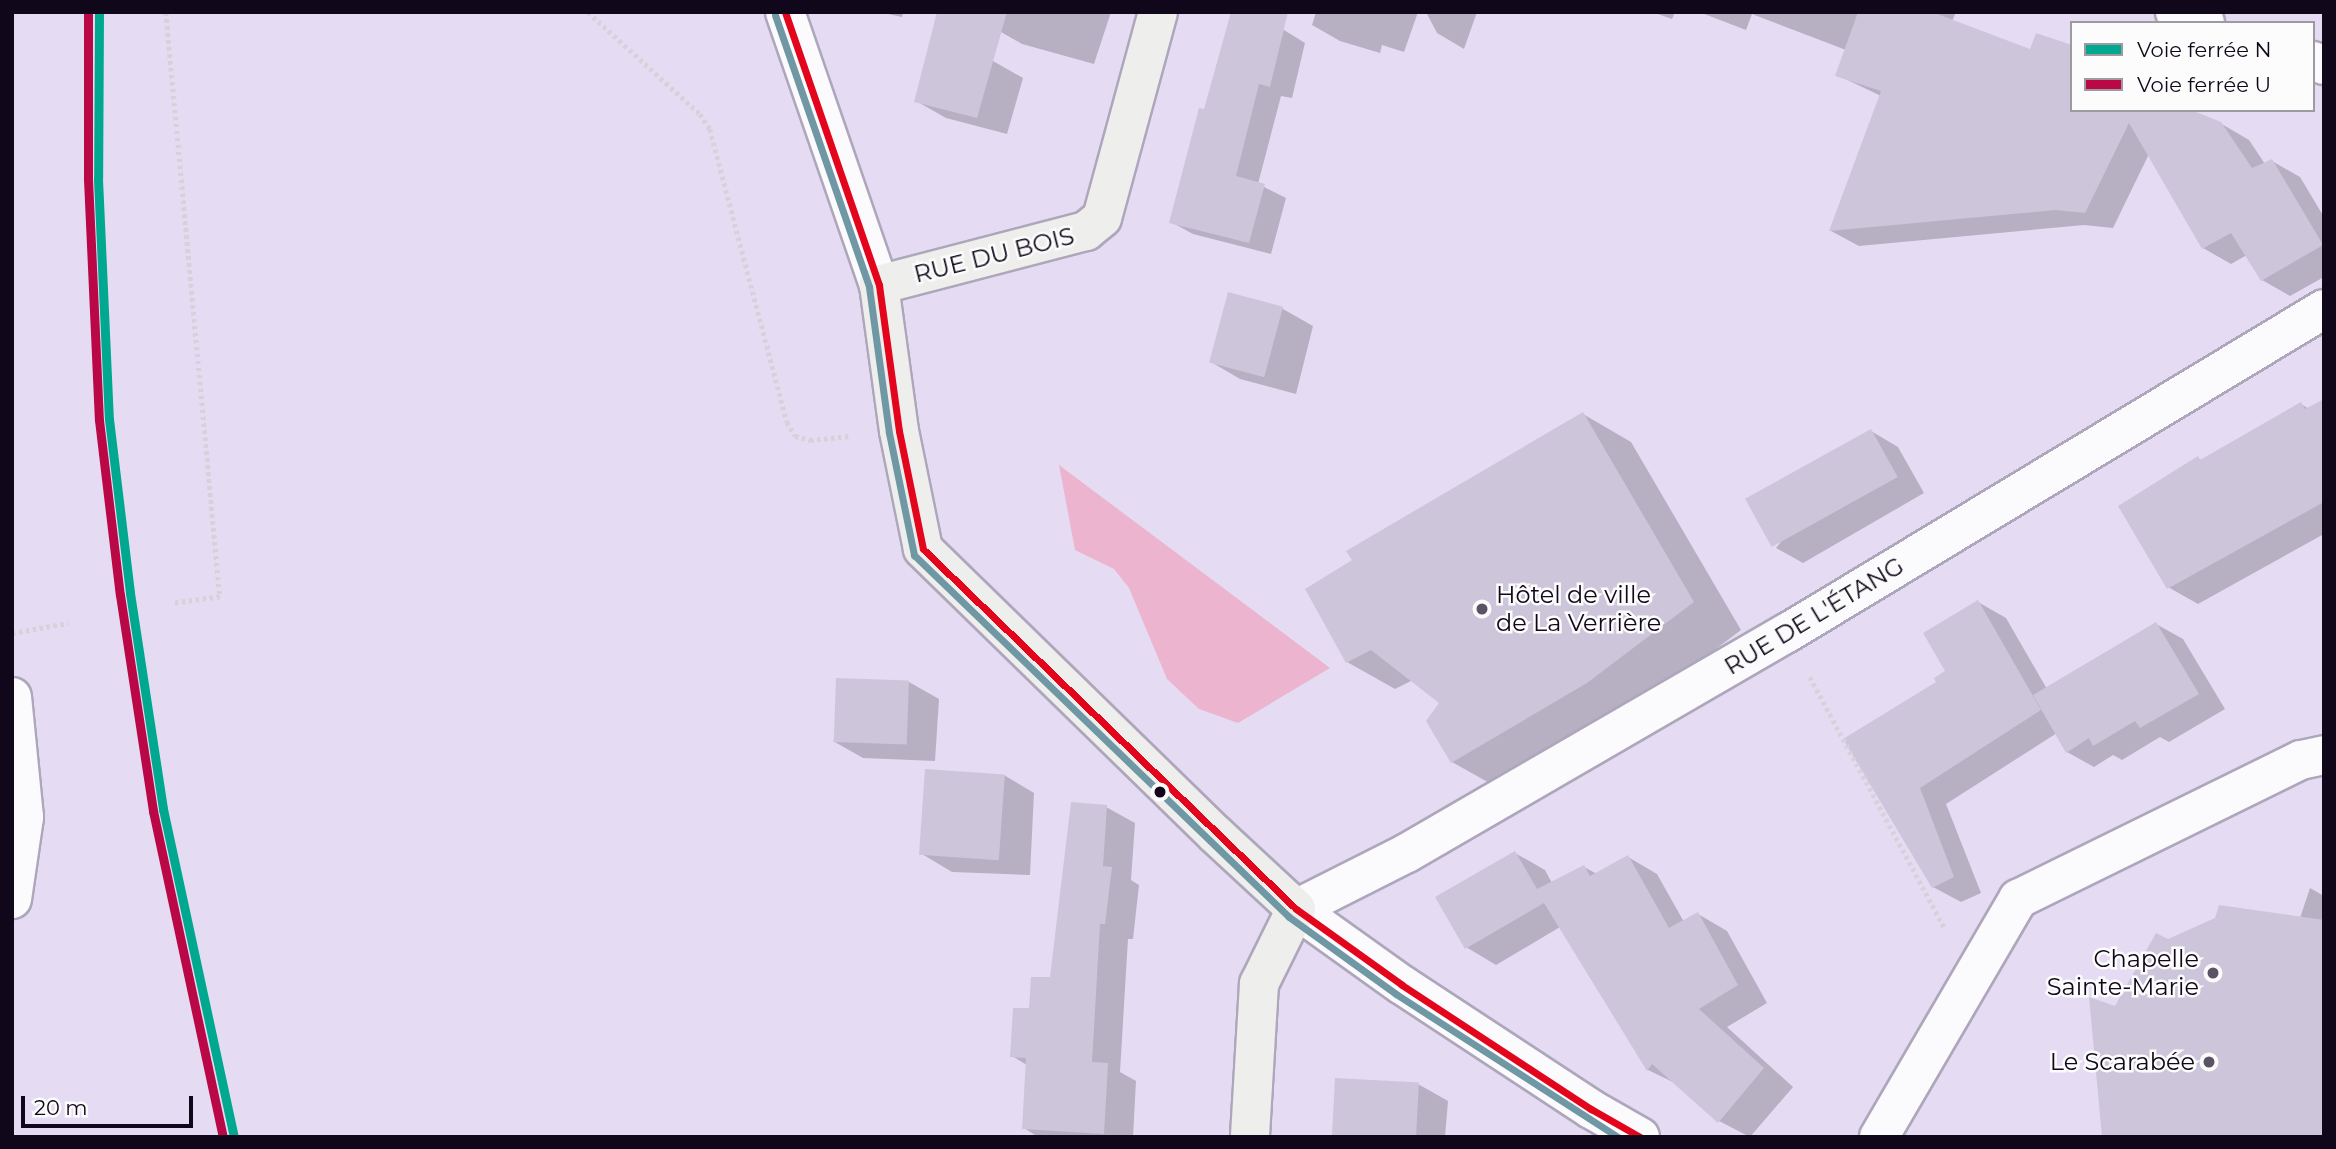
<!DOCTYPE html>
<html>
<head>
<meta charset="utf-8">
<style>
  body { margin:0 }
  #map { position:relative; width:2336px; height:1149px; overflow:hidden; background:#e5dcf4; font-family:Montserrat,sans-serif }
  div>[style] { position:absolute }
  .green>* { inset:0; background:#ecb4ce }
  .shadow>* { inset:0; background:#0003 }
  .building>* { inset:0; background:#cdc5da; transform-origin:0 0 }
  .path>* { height:4.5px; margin-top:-2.25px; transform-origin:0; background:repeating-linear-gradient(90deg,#d5d2da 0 3.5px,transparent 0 7px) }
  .roads { filter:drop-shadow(2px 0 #aea6ba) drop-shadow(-2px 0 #aea6ba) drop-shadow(0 2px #aea6ba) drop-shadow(0 -2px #aea6ba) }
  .street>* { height:38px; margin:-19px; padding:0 19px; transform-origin:19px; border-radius:19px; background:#fbfafd }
  .secondary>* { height:38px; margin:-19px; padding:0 19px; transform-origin:19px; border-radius:19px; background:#eeeeed }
  .bus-1>* { height:7px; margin:-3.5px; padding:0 3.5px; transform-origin:3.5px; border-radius:3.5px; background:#e3051b }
  .bus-2>* { height:7px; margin:-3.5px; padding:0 3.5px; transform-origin:3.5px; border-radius:3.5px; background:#7097a4 }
  .rail-1>* { height:9px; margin:-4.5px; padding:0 4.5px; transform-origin:4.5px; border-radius:4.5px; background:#00a88f }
  .rail-2>* { height:9px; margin:-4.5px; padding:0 4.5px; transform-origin:4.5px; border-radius:4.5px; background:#b90845 }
  .dots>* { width:19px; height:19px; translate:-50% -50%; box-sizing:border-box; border:4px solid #fcfcfc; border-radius:50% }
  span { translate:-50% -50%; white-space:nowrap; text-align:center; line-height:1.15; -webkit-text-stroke:5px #fcfcfc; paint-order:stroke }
  .street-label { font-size:24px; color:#10081a }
  .poi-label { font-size:24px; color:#10081a }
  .left { translate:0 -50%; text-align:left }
  .right { translate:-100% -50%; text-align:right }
  .frame { position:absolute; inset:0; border:14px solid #10081a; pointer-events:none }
  .legend { position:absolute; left:2070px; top:21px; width:245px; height:91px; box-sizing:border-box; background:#fcfcfc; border:2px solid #9e9aa2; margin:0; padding:9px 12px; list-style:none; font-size:21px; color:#10081a }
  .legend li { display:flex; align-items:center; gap:14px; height:35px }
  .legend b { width:35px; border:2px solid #9e9aa2 }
  .scale { position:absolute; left:21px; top:1096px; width:172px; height:32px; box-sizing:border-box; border:4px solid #10081a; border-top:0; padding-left:9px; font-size:21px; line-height:24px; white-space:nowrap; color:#10081a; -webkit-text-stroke:5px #fcfcfc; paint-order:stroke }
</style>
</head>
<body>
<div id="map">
  <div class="green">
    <i style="clip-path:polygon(1059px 465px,1330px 668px,1238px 723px,1199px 709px,1167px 679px,1129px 588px,1114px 569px,1075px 550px)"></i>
  </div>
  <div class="shadow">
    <i style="clip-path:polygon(879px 12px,903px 12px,902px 17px)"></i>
    <i style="clip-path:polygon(998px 12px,1111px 12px,1094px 64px,1022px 44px,994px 28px)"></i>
    <i style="clip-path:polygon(1316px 12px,1418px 12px,1404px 52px,1382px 45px,1380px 53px,1340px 41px,1312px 25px)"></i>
    <i style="clip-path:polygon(1426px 12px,1477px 12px,1464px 49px,1437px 33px)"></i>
    <i style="clip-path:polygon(1652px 12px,1675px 12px,1672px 19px)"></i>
    <i style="clip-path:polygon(1699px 12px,1952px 12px,1955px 14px,1952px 22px,2072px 110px,2220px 123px,2249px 140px,2265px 164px,2272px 161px,2300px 177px,2324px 217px,2324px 277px,2290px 296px,2262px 280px,2247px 255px,2231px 264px,2203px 248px,2149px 154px,2113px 228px,2084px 225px,1859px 246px,1831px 231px,1881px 96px,1837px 75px,1846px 50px,1752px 14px,1746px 30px)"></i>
    <i style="clip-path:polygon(1284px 30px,1305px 43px,1292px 98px,1281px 96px,1258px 184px,1286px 198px,1271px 254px,1193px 234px,1171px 222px,1205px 111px)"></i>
    <i style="clip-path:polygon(993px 61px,1023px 78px,1007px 134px,946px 118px,916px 101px)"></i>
    <i style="clip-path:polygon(1229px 294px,1283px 309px,1313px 326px,1296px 394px,1240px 379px,1211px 362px)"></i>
    <i style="clip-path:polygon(2324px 401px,2324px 534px,2198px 604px,2168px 587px,2198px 458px,2203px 461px,2301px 404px,2309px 409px)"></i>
    <i style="clip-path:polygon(1583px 414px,1631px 442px,1741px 630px,1635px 710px,1500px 789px,1452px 762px,1441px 702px,1413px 680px,1395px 689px,1347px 662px)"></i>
    <i style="clip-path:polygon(1871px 431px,1898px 447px,1924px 493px,1803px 563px,1776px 548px)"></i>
    <i style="clip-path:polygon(1978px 602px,2006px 618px,2047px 689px,2156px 624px,2183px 639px,2225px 709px,2169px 742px,2160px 737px,2122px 760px,2113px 755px,2094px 767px,2067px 752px,2057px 733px,1946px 804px,1981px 893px,1961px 902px,1933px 887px,1845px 739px,1938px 683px,1948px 672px)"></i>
    <i style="clip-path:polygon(909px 682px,939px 699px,935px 761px,863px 758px,833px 741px)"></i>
    <i style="clip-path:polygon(1004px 775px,1034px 793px,1030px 875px,952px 872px,922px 854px)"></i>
    <i style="clip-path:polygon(1106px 807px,1135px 823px,1131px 880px,1139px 885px,1133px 939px,1128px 939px,1120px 1072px,1136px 1081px,1133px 1137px,1038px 1137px,1024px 1128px,1027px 1065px,1012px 1056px,1030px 1010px,1051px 979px)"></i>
    <i style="clip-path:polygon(1515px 853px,1545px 870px,1552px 883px,1584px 867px,1597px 874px,1628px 857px,1657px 874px,1684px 922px,1698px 914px,1727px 931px,1767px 1003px,1727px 1027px,1793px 1087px,1750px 1137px,1719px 1121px,1679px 1085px,1648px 1070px,1560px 927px,1496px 965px,1466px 947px)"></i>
    <i style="clip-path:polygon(2310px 888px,2324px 896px,2324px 1137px,2116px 1008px,2168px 941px,2300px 918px)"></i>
    <i style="clip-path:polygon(1418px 1084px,1448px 1101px,1445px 1137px,1334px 1137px)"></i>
  </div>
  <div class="building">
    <i style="clip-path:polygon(937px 12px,1007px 12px,977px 118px,914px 102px)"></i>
    <i style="clip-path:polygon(1231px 12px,1288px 12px,1270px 87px,1259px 84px,1236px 176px,1265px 184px,1249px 243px,1169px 223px,1199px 108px,1204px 109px)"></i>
    <i style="clip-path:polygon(1858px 12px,1932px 12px,2030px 49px,2036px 33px,2072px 45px,2072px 110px,2191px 110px,2221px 122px,2252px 168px,2272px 159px,2323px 245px,2261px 281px,2231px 233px,2202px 249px,2129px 123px,2085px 213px,2055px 210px,1829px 231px,1881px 91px,1835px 76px)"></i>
    <i style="left:1228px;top:292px;width:57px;height:73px;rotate:15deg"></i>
    <i style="clip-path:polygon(2324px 399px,2324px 502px,2167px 589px,2118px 506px,2198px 456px,2200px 460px,2301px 402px,2305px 409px)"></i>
    <i style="clip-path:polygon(1583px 412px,1694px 602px,1587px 683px,1451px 763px,1426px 721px,1439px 703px,1371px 650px,1346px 663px,1305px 589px,1352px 560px,1346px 551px)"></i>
    <i style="left:1871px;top:429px;width:55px;height:144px;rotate:61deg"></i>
    <i style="clip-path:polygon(1978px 600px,2041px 710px,1920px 788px,1954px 877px,1932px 888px,1843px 739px,1936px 682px,1934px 678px,1945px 671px,1923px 633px)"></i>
    <i style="clip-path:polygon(2156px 622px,2199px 694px,2140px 728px,2135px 721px,2093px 746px,2089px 738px,2066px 753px,2033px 695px)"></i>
    <i style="left:836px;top:678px;width:73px;height:64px;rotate:2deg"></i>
    <i style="left:925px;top:769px;width:80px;height:86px;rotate:4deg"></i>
    <i style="clip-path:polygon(1071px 802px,1107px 805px,1103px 866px,1112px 867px,1105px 924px,1100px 924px,1092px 1062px,1108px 1063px,1104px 1134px,1022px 1129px,1026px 1058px,1010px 1057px,1013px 1008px,1029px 1008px,1031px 977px,1050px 977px)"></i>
    <i style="clip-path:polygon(1515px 851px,1537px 889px,1584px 865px,1590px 876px,1628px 855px,1669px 928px,1698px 912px,1738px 985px,1699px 1009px,1764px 1068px,1718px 1123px,1652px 1064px,1647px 1071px,1544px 903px,1465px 949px,1435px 897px)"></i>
    <i style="clip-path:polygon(2219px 905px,2324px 920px,2324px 1137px,2102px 1137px,2089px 997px,2115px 1006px,2156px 933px,2168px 939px,2215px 918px)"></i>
    <i style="left:1335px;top:1078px;width:84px;height:59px;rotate:3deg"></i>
  </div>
  <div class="path">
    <i style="left:166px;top:12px;width:587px;rotate:84.73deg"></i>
    <i style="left:220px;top:597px;width:46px;rotate:172.6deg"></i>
    <i style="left:588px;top:12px;width:151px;rotate:42.3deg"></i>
    <i style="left:700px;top:114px;width:18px;rotate:56deg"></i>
    <i style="left:710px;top:129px;width:303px;rotate:75.3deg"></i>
    <i style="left:787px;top:422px;width:16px;rotate:60deg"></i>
    <i style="left:795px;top:436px;width:16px;rotate:15deg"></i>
    <i style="left:810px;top:440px;width:40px;rotate:-5.7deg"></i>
    <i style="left:12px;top:633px;width:57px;rotate:-10.1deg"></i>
    <i style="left:1810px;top:677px;width:286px;rotate:61.8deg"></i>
  </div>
  <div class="roads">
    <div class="street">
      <i style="left:785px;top:12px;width:289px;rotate:71deg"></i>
      <i style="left:2175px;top:12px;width:32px;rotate:20deg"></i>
      <i style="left:2313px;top:61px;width:12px;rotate:20deg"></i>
      <i style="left:12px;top:697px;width:121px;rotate:84.3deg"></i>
      <i style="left:24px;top:817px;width:83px;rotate:98.3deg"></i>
      <i style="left:1640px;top:1137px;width:56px;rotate:-150.3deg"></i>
      <i style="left:1591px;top:1109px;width:226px;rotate:-146.7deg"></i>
      <i style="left:1402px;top:985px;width:130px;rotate:-144.4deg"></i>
      <i style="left:1296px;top:909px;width:124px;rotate:-26.8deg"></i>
      <i style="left:1407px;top:853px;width:439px;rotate:-30.1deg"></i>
      <i style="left:1787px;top:633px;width:627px;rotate:-31.1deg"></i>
      <i style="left:1879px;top:1137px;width:276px;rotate:-59.7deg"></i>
      <i style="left:2018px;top:899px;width:315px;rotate:-26.2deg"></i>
      <i style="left:2301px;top:760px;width:24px;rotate:-12deg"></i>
    </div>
    <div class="secondary">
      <i style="left:1158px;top:12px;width:213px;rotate:105.2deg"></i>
      <i style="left:1102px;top:218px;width:21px;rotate:141deg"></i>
      <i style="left:1086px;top:231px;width:214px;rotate:165.4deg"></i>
      <i style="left:879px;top:285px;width:147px;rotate:82.2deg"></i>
      <i style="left:899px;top:431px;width:120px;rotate:78.5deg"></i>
      <i style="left:923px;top:549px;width:408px;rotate:44.3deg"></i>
      <i style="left:1215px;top:834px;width:110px;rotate:42.8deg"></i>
      <i style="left:1296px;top:909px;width:84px;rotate:116.3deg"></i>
      <i style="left:1259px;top:984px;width:153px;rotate:93.4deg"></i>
    </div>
  </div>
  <div class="bus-1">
    <i style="left:785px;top:12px;width:289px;rotate:71deg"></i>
    <i style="left:879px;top:285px;width:147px;rotate:82.2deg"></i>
    <i style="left:899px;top:431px;width:120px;rotate:78.5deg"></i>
    <i style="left:923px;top:549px;width:518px;rotate:43.98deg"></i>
    <i style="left:1296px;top:909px;width:130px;rotate:35.6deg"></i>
    <i style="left:1402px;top:985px;width:226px;rotate:33.3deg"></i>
    <i style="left:1591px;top:1109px;width:56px;rotate:29.7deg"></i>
  </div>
  <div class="bus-2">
    <i style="left:775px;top:15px;width:288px;rotate:70.9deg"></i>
    <i style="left:869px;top:287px;width:147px;rotate:82.2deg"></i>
    <i style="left:889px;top:433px;width:125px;rotate:78.4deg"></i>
    <i style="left:914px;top:555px;width:521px;rotate:43.99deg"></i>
    <i style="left:1289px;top:917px;width:132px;rotate:35.7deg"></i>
    <i style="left:1396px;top:994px;width:264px;rotate:32.8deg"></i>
  </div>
  <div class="rail-1">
    <i style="left:99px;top:12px;width:167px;rotate:90.3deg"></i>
    <i style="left:98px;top:179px;width:240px;rotate:87.4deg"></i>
    <i style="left:109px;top:419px;width:175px;rotate:83.1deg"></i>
    <i style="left:130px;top:593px;width:219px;rotate:81.3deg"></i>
    <i style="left:163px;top:809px;width:336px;rotate:77.8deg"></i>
  </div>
  <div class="rail-2">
    <i style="left:88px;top:12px;width:167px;rotate:90deg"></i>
    <i style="left:88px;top:179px;width:241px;rotate:87.4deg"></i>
    <i style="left:99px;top:420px;width:176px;rotate:83.2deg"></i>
    <i style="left:120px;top:595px;width:219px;rotate:81.3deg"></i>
    <i style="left:153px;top:811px;width:333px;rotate:77.9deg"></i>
  </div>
  <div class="dots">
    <i style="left:1482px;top:609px;background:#5b5266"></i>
    <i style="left:1160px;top:792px;background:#10081a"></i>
    <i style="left:2213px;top:973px;background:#5b5266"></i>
    <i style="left:2209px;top:1062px;background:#5b5266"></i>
  </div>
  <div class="street-label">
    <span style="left:994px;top:255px;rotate:-14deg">RUE DU BOIS</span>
    <span style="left:1814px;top:616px;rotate:-31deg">RUE DE L'ÉTANG</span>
  </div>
  <div class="poi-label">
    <span class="left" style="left:1496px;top:609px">Hôtel de ville<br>de La Verrière</span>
    <span class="right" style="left:2199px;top:973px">Chapelle<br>Sainte-Marie</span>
    <span class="right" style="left:2195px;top:1062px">Le Scarabée</span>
  </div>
  <div class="frame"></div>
  <ul class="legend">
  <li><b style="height:9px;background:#00a88f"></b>Voie ferrée N</li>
  <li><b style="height:9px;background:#b90845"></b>Voie ferrée U</li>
  </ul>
  <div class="scale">20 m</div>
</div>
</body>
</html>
